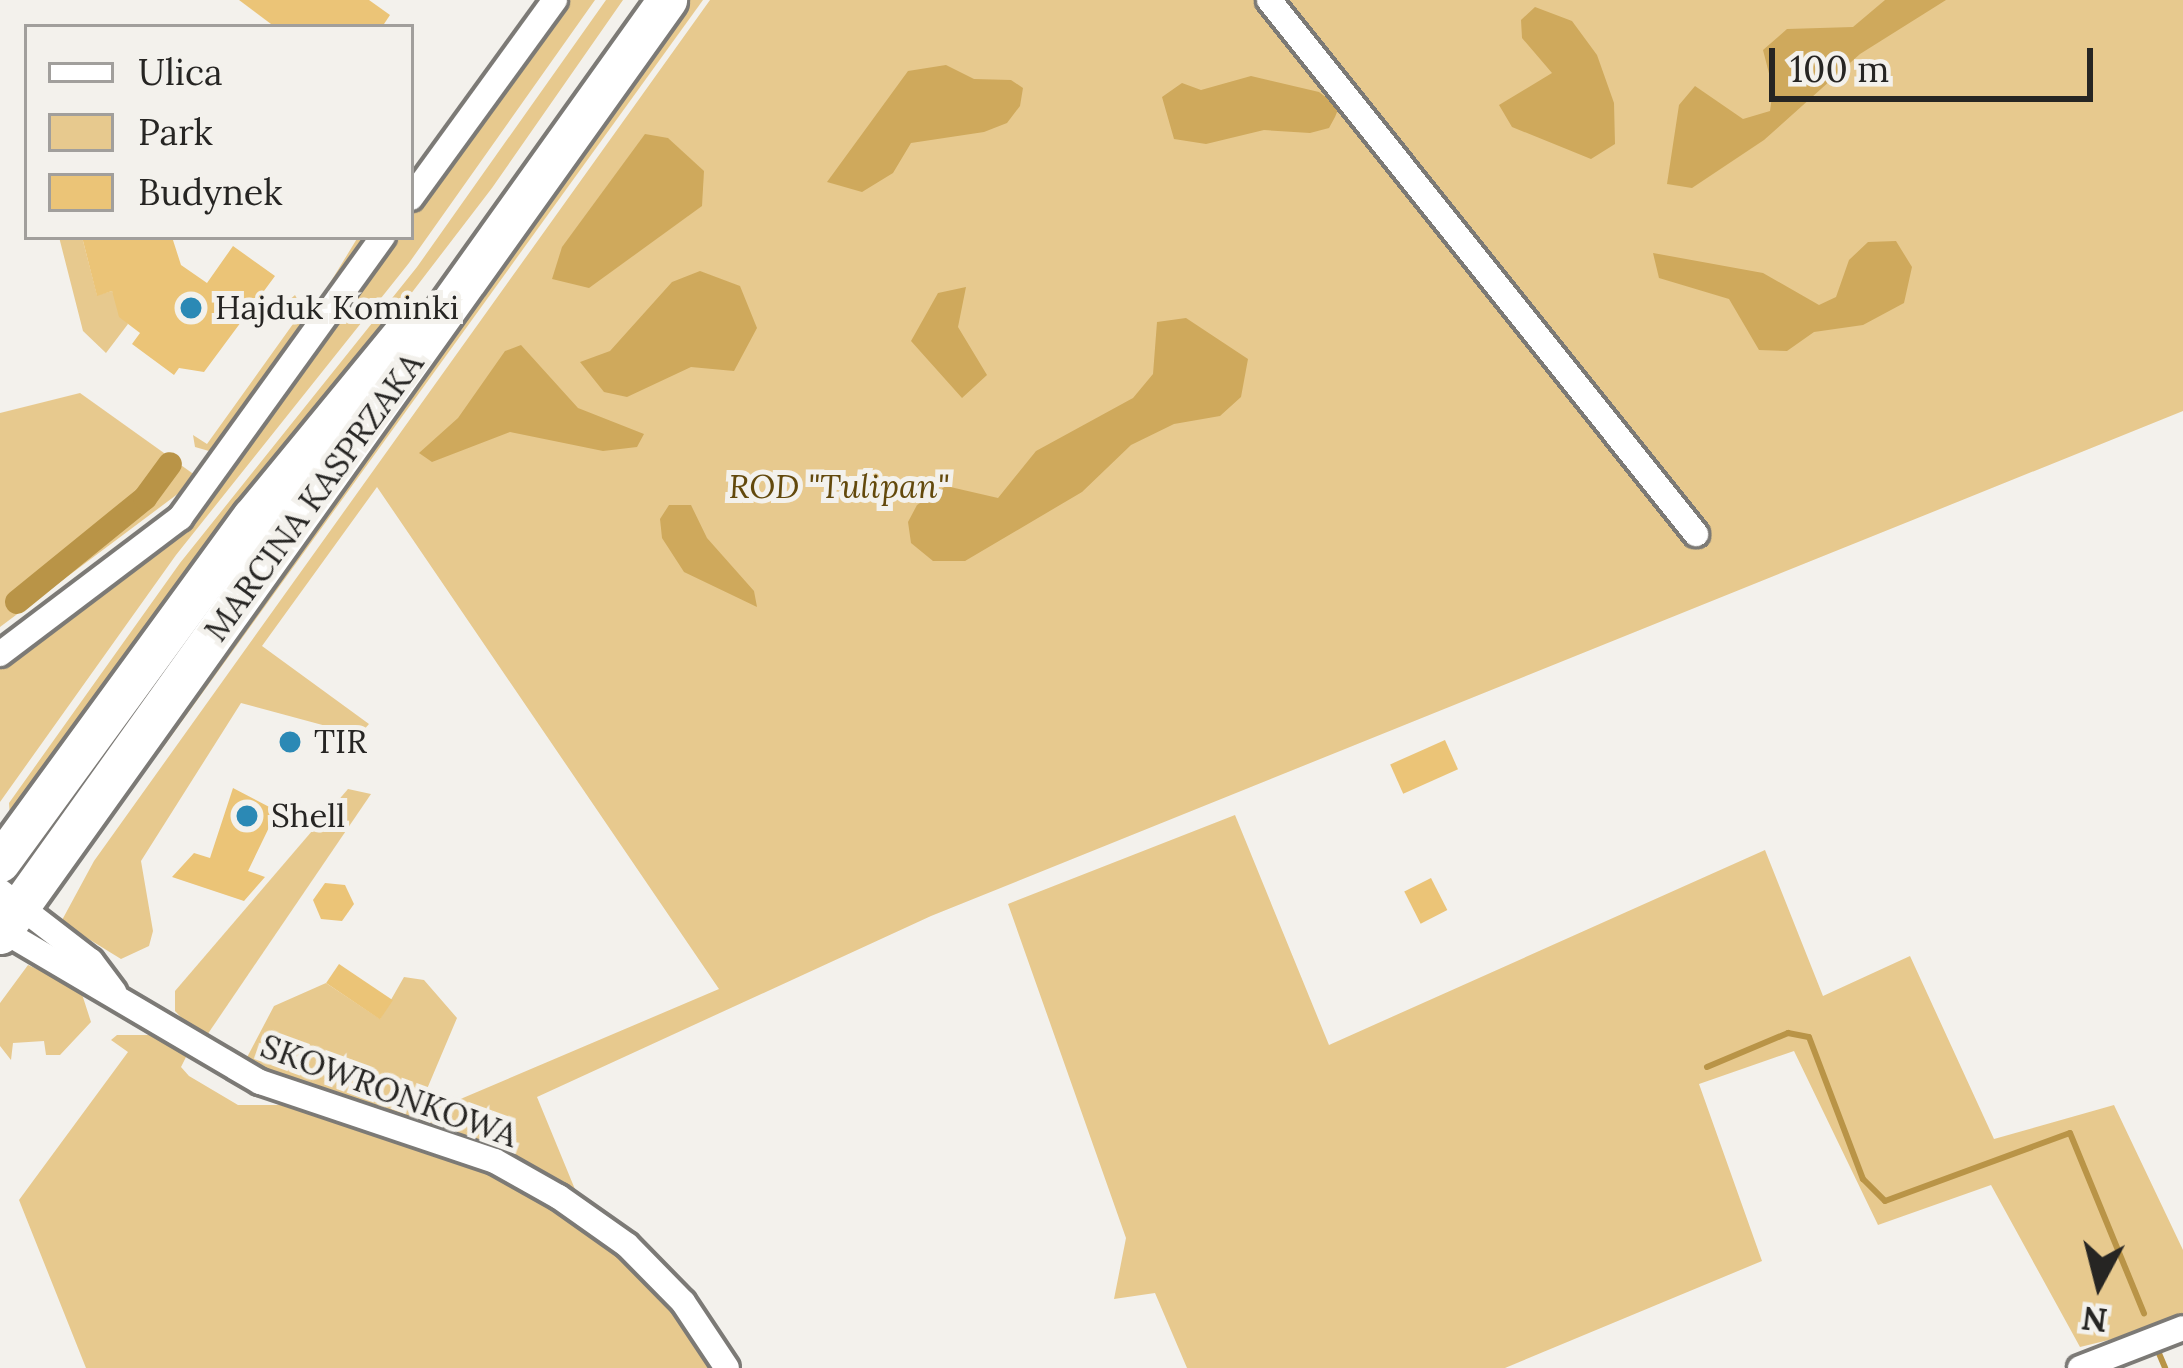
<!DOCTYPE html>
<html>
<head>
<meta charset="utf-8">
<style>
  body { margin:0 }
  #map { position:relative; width:2183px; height:1368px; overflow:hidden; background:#f3f1ec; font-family:Lora,serif }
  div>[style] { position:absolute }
  .green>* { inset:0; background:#e7c98e }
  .forest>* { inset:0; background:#cfa95c }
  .stream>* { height:6px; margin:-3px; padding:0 3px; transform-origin:3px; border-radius:3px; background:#b99447 }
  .canal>* { height:24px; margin:-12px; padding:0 12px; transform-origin:12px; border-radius:12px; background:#b99447 }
  .building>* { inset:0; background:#ebc477; transform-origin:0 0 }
  .roads { filter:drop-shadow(3px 0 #7c7a76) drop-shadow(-3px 0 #7c7a76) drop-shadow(0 3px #7c7a76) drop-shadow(0 -3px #7c7a76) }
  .street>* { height:24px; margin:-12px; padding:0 12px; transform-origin:12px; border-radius:12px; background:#fff }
  .primary>* { height:39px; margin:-19.5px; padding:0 19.5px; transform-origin:19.5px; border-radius:19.5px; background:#fff }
  .dots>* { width:33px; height:33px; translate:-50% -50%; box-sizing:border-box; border:6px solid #f3f1ec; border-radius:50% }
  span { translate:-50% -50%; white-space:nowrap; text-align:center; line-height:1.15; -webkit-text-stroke:10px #f3f1ec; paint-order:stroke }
  .poi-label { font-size:33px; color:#262523 }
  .left { translate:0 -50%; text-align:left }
  .park-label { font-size:33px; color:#63490c; font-style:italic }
  .street-label { font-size:33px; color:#262523 }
  .legend { position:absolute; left:24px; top:24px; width:390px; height:216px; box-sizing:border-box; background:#f3f1ec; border:3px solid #a19f9c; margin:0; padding:15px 21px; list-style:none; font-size:36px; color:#262523 }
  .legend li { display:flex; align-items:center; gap:24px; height:60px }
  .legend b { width:60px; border:3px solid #a19f9c }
  .north { position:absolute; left:2039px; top:1224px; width:120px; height:120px; -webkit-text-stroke:9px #f3f1ec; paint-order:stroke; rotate:187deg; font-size:33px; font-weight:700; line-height:48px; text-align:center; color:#262523 }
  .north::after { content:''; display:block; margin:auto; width:42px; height:54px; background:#262523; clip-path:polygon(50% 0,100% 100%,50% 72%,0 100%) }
  .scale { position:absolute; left:1769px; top:48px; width:324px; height:54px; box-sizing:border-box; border:6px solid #262523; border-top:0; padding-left:15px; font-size:36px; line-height:42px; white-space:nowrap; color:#262523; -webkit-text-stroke:9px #f3f1ec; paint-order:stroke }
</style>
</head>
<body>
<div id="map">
  <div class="green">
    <i style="clip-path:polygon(566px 0,595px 0,409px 263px,176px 555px,0 802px,0 669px,206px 500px,395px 237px,411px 237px,411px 215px)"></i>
    <i style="clip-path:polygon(606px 0,623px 0,492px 188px,10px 817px,9px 803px,180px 563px,417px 267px)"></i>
    <i style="clip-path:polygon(684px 0,703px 0,159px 753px,174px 717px)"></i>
    <i style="clip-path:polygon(710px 0,2183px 0,2183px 411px,931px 916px,537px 1097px,586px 1216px,627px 1245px,727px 1368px,86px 1368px,19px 1200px,128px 1052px,111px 1040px,117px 1035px,154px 1035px,186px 1057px,181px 1067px,189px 1076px,238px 1105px,321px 1105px,319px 1095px,244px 1063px,274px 1006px,326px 983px,380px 1019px,404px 977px,424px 980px,457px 1018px,427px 1089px,444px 1106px,719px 989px,377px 487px,262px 646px,369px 724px,353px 742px,341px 730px,241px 703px,141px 861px,153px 931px,149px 946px,121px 959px,61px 922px,94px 861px)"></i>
    <i style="clip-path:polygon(59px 237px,82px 237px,97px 295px,112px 291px,128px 324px,106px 353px,83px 331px)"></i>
    <i style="clip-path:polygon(358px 237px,372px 237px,216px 453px,195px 447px,193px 435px,207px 444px,293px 324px,284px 317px,286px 303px,295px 295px,308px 319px)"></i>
    <i style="clip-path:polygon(80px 393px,199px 478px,0 627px,0 413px)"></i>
    <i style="clip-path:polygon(348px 789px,371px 794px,203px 1041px,175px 1011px,175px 991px)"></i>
    <i style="clip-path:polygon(1235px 815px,1329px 1045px,1765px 850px,1823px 996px,1910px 956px,1994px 1139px,2114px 1105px,2183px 1250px,2183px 1322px,2080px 1347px,1991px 1185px,1878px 1225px,1794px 1051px,1699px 1084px,1762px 1261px,1505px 1368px,1187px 1368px,1155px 1293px,1114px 1299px,1126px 1238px,1008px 904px)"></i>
    <i style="clip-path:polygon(28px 965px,80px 988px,91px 1022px,60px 1055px,46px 1055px,44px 1041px,13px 1043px,11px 1060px,0 1046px,0 1003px)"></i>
  </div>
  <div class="forest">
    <i style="clip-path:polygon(1885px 0,1946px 0,1860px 54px,1764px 140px,1692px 188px,1667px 184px,1679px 105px,1695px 86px,1743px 119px,1770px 111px,1773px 89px,1763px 50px,1787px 29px,1853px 27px)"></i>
    <i style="clip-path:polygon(1535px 7px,1572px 21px,1597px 55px,1614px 103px,1615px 144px,1591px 159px,1512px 127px,1499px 105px,1552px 73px,1522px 38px,1521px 20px)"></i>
    <i style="clip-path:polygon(946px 65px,974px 79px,1011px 80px,1023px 88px,1020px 106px,1007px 123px,984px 132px,911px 143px,893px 173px,862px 192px,827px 182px,908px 71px)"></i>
    <i style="clip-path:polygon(1251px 76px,1319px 92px,1339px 107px,1335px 117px,1329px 128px,1310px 133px,1264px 130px,1206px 144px,1174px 139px,1162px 97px,1182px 83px,1201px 90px)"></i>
    <i style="clip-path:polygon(645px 134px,668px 138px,704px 171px,702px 206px,589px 288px,552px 279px,562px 247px)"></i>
    <i style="clip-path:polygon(1896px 241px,1912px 267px,1904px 303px,1863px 325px,1814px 332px,1787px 351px,1759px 350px,1729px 299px,1659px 278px,1653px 253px,1763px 273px,1819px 305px,1836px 297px,1849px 260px,1868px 242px)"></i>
    <i style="clip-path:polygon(700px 271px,740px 286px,757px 328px,734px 371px,691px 367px,627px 397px,604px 392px,580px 362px,610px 351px,672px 282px)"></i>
    <i style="clip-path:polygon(966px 287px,958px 327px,987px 375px,962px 398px,911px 341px,938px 293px)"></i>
    <i style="clip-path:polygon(1186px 318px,1248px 359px,1241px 397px,1220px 416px,1174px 424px,1131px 445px,1082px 492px,965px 561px,933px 561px,911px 543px,908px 522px,917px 505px,946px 486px,998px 498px,1036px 451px,1133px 398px,1153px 374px,1157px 322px)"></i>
    <i style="clip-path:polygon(521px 345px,578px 408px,644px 434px,637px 447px,603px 451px,510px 432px,432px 462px,419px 453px,458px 418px,505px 351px)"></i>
    <i style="clip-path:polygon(669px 505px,691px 505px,707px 538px,754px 591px,757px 607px,684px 572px,662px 538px,660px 519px)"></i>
  </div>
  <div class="stream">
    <i style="left:1707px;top:1067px;width:88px;rotate:-22.8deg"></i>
    <i style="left:1788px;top:1033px;width:21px;rotate:11deg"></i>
    <i style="left:1809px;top:1037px;width:152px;rotate:69.2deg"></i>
    <i style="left:1863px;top:1179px;width:31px;rotate:45deg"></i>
    <i style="left:1885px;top:1201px;width:197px;rotate:-20.2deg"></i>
    <i style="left:2070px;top:1133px;width:195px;rotate:67.7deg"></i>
    <i style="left:2155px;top:1344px;width:26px;rotate:67deg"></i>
  </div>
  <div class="canal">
    <i style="left:17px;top:602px;width:165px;rotate:-39.1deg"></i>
    <i style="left:145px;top:498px;width:42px;rotate:-53.7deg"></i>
  </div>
  <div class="building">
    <i style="clip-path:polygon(239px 0,369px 0,390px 15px,382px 27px,275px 27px)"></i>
    <i style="clip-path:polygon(82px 237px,172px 237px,181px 265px,207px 283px,233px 246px,275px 276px,204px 372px,179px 368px,174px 375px,132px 344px,140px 333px,119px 317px,112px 291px,97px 296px)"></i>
    <i style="left:1445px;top:740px;width:32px;height:60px;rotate:66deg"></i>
    <i style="clip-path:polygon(233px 788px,277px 811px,248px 871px,265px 877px,244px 901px,172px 877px,194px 853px,210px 858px)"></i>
    <i style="left:1431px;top:878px;width:36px;height:30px;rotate:63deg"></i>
    <i style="clip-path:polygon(325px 883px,345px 885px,354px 904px,342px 921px,321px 919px,313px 900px)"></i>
    <i style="left:339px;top:964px;width:65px;height:23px;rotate:34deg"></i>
  </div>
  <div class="roads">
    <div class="street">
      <i style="left:1269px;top:0;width:684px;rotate:51.35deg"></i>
      <i style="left:411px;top:198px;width:245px;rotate:-54deg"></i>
      <i style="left:0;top:654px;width:226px;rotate:-37.1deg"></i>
      <i style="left:180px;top:518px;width:347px;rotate:-54.2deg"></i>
      <i style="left:0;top:891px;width:115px;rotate:37.6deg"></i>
      <i style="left:91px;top:961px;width:39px;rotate:53deg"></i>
      <i style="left:0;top:929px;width:302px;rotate:30.5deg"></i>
      <i style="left:260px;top:1082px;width:248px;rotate:18.6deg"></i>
      <i style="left:495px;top:1161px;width:73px;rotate:29.4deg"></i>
      <i style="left:559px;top:1197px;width:83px;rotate:35.2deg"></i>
      <i style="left:627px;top:1245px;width:80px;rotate:45.5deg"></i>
      <i style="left:683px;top:1302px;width:79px;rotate:56.3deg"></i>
      <i style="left:2080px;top:1368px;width:110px;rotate:-21.2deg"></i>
    </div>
    <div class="primary">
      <i style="left:0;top:862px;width:427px;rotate:-53.9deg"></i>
      <i style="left:252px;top:517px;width:246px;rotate:-50.6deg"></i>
      <i style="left:0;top:934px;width:1148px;rotate:-54.47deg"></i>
    </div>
  </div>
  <div class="dots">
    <i style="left:191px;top:308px;background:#2b89b5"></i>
    <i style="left:290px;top:742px;background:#2b89b5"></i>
    <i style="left:247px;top:816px;background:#2b89b5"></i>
  </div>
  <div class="poi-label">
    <span class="left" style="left:215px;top:308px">Hajduk Kominki</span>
    <span class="left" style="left:314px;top:742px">TIR</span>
    <span class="left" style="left:271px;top:816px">Shell</span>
  </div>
  <div class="park-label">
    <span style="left:839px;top:487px">ROD "Tulipan"</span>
  </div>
  <div class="street-label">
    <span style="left:314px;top:497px;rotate:-54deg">MARCINA KASPRZAKA</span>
    <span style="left:389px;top:1091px;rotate:20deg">SKOWRONKOWA</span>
  </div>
  <ul class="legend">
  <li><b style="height:15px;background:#fff"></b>Ulica</li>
  <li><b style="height:33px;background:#e7c98e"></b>Park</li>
  <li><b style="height:33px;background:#ebc477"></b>Budynek</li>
  </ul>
  <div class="north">N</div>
  <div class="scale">100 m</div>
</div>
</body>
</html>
